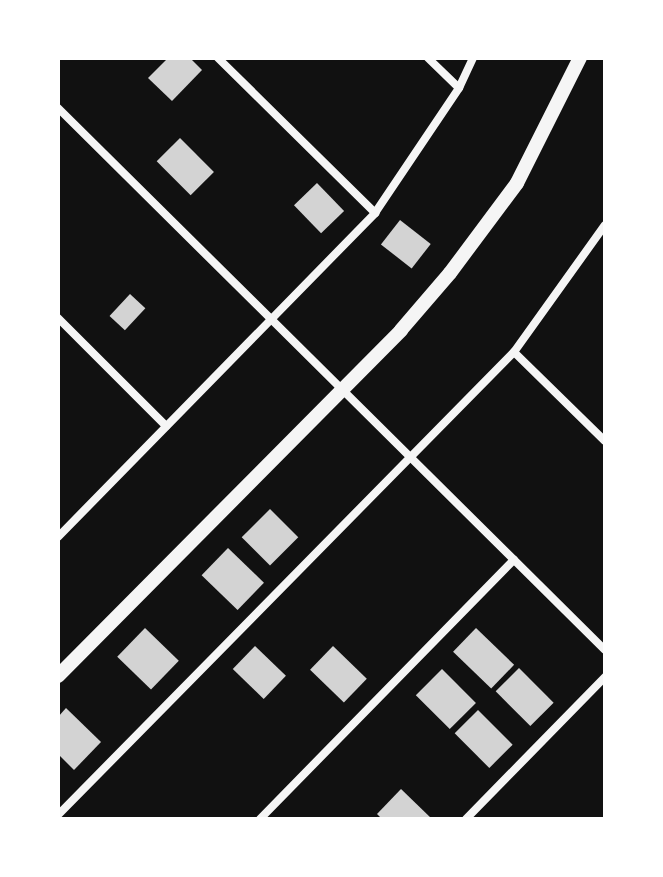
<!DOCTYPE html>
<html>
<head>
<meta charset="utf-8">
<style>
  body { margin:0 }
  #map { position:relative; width:663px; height:877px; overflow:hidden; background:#111; font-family:"Asap Condensed",sans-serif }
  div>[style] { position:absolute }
  .building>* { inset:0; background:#d3d3d3; transform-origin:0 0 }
  .minor>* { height:8px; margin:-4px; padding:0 4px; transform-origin:4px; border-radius:4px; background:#f5f5f5 }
  .tertiary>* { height:14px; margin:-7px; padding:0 7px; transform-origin:7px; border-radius:7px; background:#f5f5f5 }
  span { translate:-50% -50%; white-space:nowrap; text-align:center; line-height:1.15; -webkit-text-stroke:6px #fff; paint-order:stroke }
  .frame { position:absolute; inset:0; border:60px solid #fff; pointer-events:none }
</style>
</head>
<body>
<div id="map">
  <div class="building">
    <i style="clip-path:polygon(168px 58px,190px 58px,202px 70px,172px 101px,148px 78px)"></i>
    <i style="left:180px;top:138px;width:48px;height:33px;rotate:45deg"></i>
    <i style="left:317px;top:183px;width:39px;height:32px;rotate:46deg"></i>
    <i style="left:400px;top:220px;width:39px;height:31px;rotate:38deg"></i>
    <i style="left:130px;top:294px;width:21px;height:30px;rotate:43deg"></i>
    <i style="left:270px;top:509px;width:40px;height:40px;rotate:45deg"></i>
    <i style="left:228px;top:548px;width:50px;height:38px;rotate:44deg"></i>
    <i style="left:145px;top:628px;width:47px;height:40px;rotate:44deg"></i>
    <i style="left:476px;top:628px;width:53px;height:33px;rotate:44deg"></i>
    <i style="left:255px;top:646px;width:43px;height:32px;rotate:44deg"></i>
    <i style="left:333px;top:646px;width:47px;height:33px;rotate:44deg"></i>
    <i style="left:519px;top:668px;width:49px;height:33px;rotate:45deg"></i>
    <i style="left:442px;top:669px;width:48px;height:37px;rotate:45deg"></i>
    <i style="clip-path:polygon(66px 708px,101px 742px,74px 770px,58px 754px,58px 717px)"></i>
    <i style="left:478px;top:710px;width:49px;height:33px;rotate:45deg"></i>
    <i style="clip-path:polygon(401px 789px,432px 819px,382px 819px,377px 814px)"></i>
  </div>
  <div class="minor">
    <i style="left:218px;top:58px;width:221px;rotate:44.6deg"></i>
    <i style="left:428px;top:58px;width:43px;rotate:44.1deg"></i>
    <i style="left:58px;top:108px;width:770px;rotate:44.74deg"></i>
    <i style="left:58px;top:318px;width:153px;rotate:45deg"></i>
    <i style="left:514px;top:352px;width:127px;rotate:44.4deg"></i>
    <i style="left:58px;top:537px;width:453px;rotate:-45.6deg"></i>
    <i style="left:375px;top:213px;width:151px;rotate:-56.1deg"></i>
    <i style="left:459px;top:88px;width:33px;rotate:-65deg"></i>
    <i style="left:58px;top:815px;width:650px;rotate:-45.44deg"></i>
    <i style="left:514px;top:352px;width:156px;rotate:-54.4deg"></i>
    <i style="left:260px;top:819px;width:363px;rotate:-45.6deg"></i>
    <i style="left:466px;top:819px;width:199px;rotate:-45.6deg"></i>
  </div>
  <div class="tertiary">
    <i style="left:58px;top:676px;width:487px;rotate:-45.2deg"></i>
    <i style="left:401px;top:330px;width:75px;rotate:-49.3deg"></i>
    <i style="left:450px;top:273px;width:112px;rotate:-53.3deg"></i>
    <i style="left:517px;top:183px;width:140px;rotate:-63.3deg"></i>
  </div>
  <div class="frame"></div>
</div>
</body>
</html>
